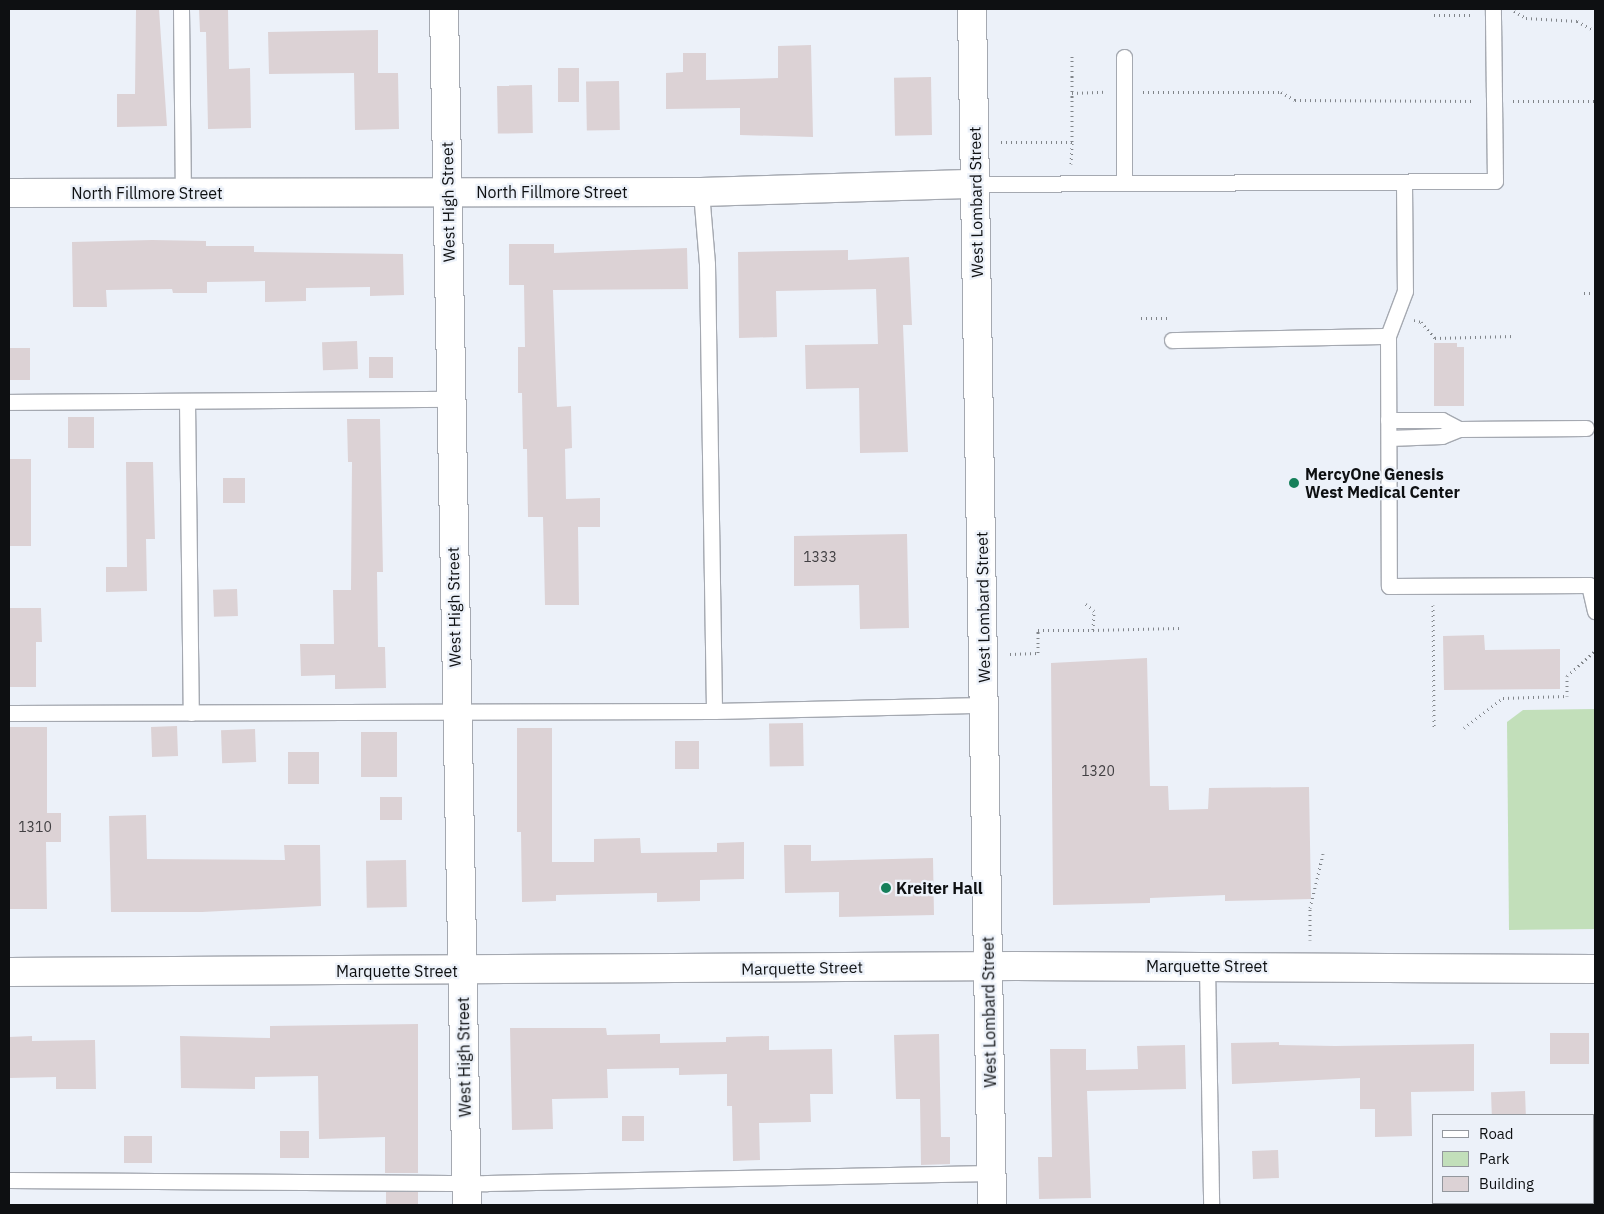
<!DOCTYPE html>
<html>
<head>
<meta charset="utf-8">
<style>
  body { margin:0 }
  #map { position:relative; width:1604px; height:1214px; overflow:hidden; background:#ecf1f9; font-family:"IBM Plex Sans",sans-serif }
  div>[style] { position:absolute }
  .green>* { inset:0; background:#c2dfba }
  .building>* { inset:0; background:#dcd2d5; transform-origin:0 0 }
  .path>* { height:3px; margin-top:-1.5px; transform-origin:0; background:repeating-linear-gradient(90deg,#81858a 0 1px,transparent 0 5px) }
  .roads { filter:drop-shadow(1px 0 #a5a9b1) drop-shadow(-1px 0 #a5a9b1) drop-shadow(0 1px #a5a9b1) drop-shadow(0 -1px #a5a9b1) }
  .service>* { height:15px; margin:-7.5px; padding:0 7.5px; transform-origin:7.5px; border-radius:7.5px; background:#fff }
  .minor>* { height:28px; margin:-14px; padding:0 14px; transform-origin:14px; border-radius:14px; background:#fff }
  .tertiary>* { height:28px; margin:-14px; padding:0 14px; transform-origin:14px; border-radius:14px; background:#fff }
  .dots>* { width:14px; height:14px; translate:-50% -50%; box-sizing:border-box; border:2px solid #ecf1f9; border-radius:50% }
  span { translate:-50% -50%; white-space:nowrap; text-align:center; line-height:1.15; -webkit-text-stroke:4.5px #ecf1f9; paint-order:stroke }
  .number-label { font-size:14px; color:#424043 }
  .number-label span { -webkit-text-stroke-width:0 }
  .street-label { font-size:16px; color:#0e1012 }
  .poi-label { font-size:16px; color:#0e1012; font-weight:700 }
  .left { translate:0 -50%; text-align:left }
  .frame { position:absolute; inset:0; border:10px solid #0e1012; pointer-events:none }
  .legend { position:absolute; left:1432px; top:1114px; width:162px; height:90px; box-sizing:border-box; background:#ecf1f9; border:1px solid #93979d; margin:0; padding:6px 9px; list-style:none; font-size:15px; color:#0e1012 }
  .legend li { display:flex; align-items:center; gap:10px; height:25px }
  .legend b { width:25px; border:1px solid #93979d }
</style>
</head>
<body>
<div id="map">
  <div class="green">
    <i style="clip-path:polygon(1595px 709px,1595px 929px,1509px 930px,1507px 722px,1523px 710px)"></i>
  </div>
  <div class="building">
    <i style="clip-path:polygon(136px 9px,159px 9px,167px 126px,117px 127px,117px 94px,135px 94px)"></i>
    <i style="clip-path:polygon(199px 9px,228px 9px,229px 69px,250px 68px,251px 128px,208px 129px,206px 32px,200px 32px)"></i>
    <i style="clip-path:polygon(378px 30px,378px 73px,398px 73px,399px 129px,355px 130px,354px 73px,269px 74px,268px 32px)"></i>
    <i style="clip-path:polygon(811px 45px,813px 137px,740px 135px,740px 108px,666px 109px,666px 73px,683px 72px,683px 53px,706px 53px,706px 80px,778px 78px,778px 46px)"></i>
    <i style="left:558px;top:68px;width:21px;height:34px"></i>
    <i style="left:931px;top:77px;width:58px;height:37px;rotate:89deg"></i>
    <i style="left:619px;top:81px;width:49px;height:33px;rotate:89deg"></i>
    <i style="left:532px;top:85px;width:48px;height:35px;rotate:89deg"></i>
    <i style="clip-path:polygon(152px 240px,206px 241px,206px 246px,254px 246px,254px 252px,403px 254px,404px 295px,370px 296px,370px 287px,306px 288px,306px 301px,265px 302px,265px 281px,207px 282px,207px 293px,173px 293px,172px 289px,106px 290px,107px 307px,73px 307px,72px 242px)"></i>
    <i style="clip-path:polygon(509px 244px,554px 244px,554px 253px,687px 248px,688px 289px,553px 290px,557px 407px,571px 406px,572px 448px,565px 449px,566px 499px,600px 498px,600px 527px,578px 527px,579px 605px,545px 605px,543px 517px,528px 517px,527px 449px,523px 449px,522px 393px,518px 393px,518px 347px,525px 347px,524px 285px,509px 285px)"></i>
    <i style="clip-path:polygon(848px 250px,848px 260px,909px 257px,912px 325px,903px 325px,908px 452px,860px 453px,859px 388px,806px 389px,805px 345px,878px 344px,876px 289px,776px 291px,777px 337px,739px 338px,738px 252px)"></i>
    <i style="left:357px;top:341px;width:28px;height:35px;rotate:88deg"></i>
    <i style="clip-path:polygon(1434px 343px,1457px 343px,1457px 347px,1464px 347px,1464px 406px,1434px 406px)"></i>
    <i style="left:30px;top:348px;width:32px;height:21px;rotate:90deg"></i>
    <i style="left:369px;top:357px;width:24px;height:21px"></i>
    <i style="left:68px;top:417px;width:26px;height:31px"></i>
    <i style="clip-path:polygon(347px 419px,380px 419px,383px 572px,377px 572px,378px 647px,385px 647px,386px 688px,335px 689px,335px 675px,301px 676px,300px 644px,334px 644px,333px 590px,351px 590px,352px 462px,348px 462px)"></i>
    <i style="left:9px;top:459px;width:22px;height:87px"></i>
    <i style="clip-path:polygon(126px 462px,153px 462px,155px 539px,146px 539px,147px 591px,106px 592px,106px 567px,127px 567px)"></i>
    <i style="left:223px;top:478px;width:22px;height:25px"></i>
    <i style="clip-path:polygon(907px 534px,909px 628px,860px 629px,859px 585px,794px 586px,794px 536px)"></i>
    <i style="left:237px;top:589px;width:27px;height:24px;rotate:88deg"></i>
    <i style="clip-path:polygon(9px 608px,41px 608px,42px 642px,36px 642px,36px 687px,9px 687px)"></i>
    <i style="clip-path:polygon(1484px 635px,1485px 650px,1560px 649px,1560px 689px,1444px 690px,1443px 636px)"></i>
    <i style="clip-path:polygon(1147px 658px,1150px 786px,1168px 786px,1169px 810px,1208px 809px,1209px 788px,1309px 787px,1311px 899px,1225px 901px,1225px 895px,1150px 898px,1150px 903px,1053px 905px,1051px 663px)"></i>
    <i style="left:803px;top:723px;width:43px;height:34px;rotate:89deg"></i>
    <i style="left:177px;top:726px;width:30px;height:26px;rotate:88deg"></i>
    <i style="clip-path:polygon(9px 727px,47px 727px,47px 813px,61px 813px,61px 842px,46px 842px,47px 909px,9px 909px)"></i>
    <i style="clip-path:polygon(517px 728px,552px 728px,552px 862px,594px 862px,594px 839px,640px 838px,641px 853px,717px 852px,717px 843px,744px 842px,744px 879px,700px 880px,700px 901px,657px 902px,657px 893px,556px 895px,556px 901px,522px 902px,521px 832px,517px 832px)"></i>
    <i style="left:255px;top:729px;width:33px;height:34px;rotate:88deg"></i>
    <i style="left:361px;top:732px;width:36px;height:45px"></i>
    <i style="left:675px;top:741px;width:24px;height:28px"></i>
    <i style="left:288px;top:752px;width:31px;height:32px"></i>
    <i style="left:380px;top:797px;width:22px;height:23px"></i>
    <i style="clip-path:polygon(146px 815px,147px 859px,285px 860px,284px 845px,320px 845px,321px 906px,202px 912px,111px 912px,109px 816px)"></i>
    <i style="clip-path:polygon(784px 845px,811px 845px,811px 861px,933px 858px,934px 915px,839px 917px,839px 892px,785px 893px)"></i>
    <i style="left:406px;top:860px;width:47px;height:40px;rotate:89deg"></i>
    <i style="clip-path:polygon(418px 1024px,418px 1173px,385px 1173px,385px 1137px,319px 1139px,318px 1076px,255px 1077px,255px 1089px,181px 1088px,180px 1036px,270px 1038px,270px 1026px)"></i>
    <i style="clip-path:polygon(510px 1028px,606px 1028px,607px 1035px,660px 1034px,660px 1043px,726px 1042px,726px 1037px,769px 1036px,769px 1050px,832px 1049px,833px 1094px,810px 1094px,811px 1122px,759px 1123px,760px 1160px,733px 1161px,732px 1106px,727px 1106px,727px 1074px,679px 1075px,679px 1068px,607px 1069px,608px 1098px,552px 1099px,553px 1129px,512px 1130px)"></i>
    <i style="left:1589px;top:1033px;width:31px;height:39px;rotate:90deg"></i>
    <i style="clip-path:polygon(939px 1034px,941px 1137px,950px 1137px,950px 1164px,921px 1165px,920px 1099px,896px 1099px,894px 1035px)"></i>
    <i style="clip-path:polygon(32px 1036px,32px 1041px,95px 1040px,96px 1089px,56px 1089px,56px 1077px,9px 1078px,9px 1037px)"></i>
    <i style="clip-path:polygon(1279px 1042px,1279px 1045px,1335px 1046px,1474px 1044px,1474px 1091px,1411px 1092px,1412px 1136px,1375px 1137px,1375px 1109px,1360px 1109px,1360px 1078px,1232px 1084px,1231px 1043px)"></i>
    <i style="clip-path:polygon(1185px 1045px,1186px 1089px,1087px 1091px,1091px 1198px,1039px 1199px,1038px 1157px,1052px 1157px,1050px 1049px,1086px 1049px,1086px 1070px,1138px 1069px,1137px 1046px)"></i>
    <i style="left:1525px;top:1091px;width:24px;height:34px;rotate:88deg"></i>
    <i style="left:644px;top:1116px;width:25px;height:22px;rotate:90deg"></i>
    <i style="left:309px;top:1131px;width:27px;height:29px;rotate:90deg"></i>
    <i style="left:124px;top:1136px;width:28px;height:27px"></i>
    <i style="left:1278px;top:1150px;width:28px;height:26px;rotate:88deg"></i>
    <i style="left:386px;top:1192px;width:32px;height:13px"></i>
  </div>
  <div class="path">
    <i style="left:1514px;top:11px;width:14px;rotate:30deg"></i>
    <i style="left:1526px;top:18px;width:51px;rotate:3.4deg"></i>
    <i style="left:1577px;top:21px;width:21px;rotate:29deg"></i>
    <i style="left:1434px;top:15px;width:39px"></i>
    <i style="left:1072px;top:56px;width:37px;rotate:90deg"></i>
    <i style="left:1143px;top:92px;width:138px"></i>
    <i style="left:1281px;top:92px;width:16px;rotate:30deg"></i>
    <i style="left:1295px;top:100px;width:180px;rotate:0.3deg"></i>
    <i style="left:1513px;top:101px;width:82px"></i>
    <i style="left:1001px;top:142px;width:71px"></i>
    <i style="left:1072px;top:142px;width:49px;rotate:-90deg"></i>
    <i style="left:1072px;top:93px;width:33px;rotate:-2deg"></i>
    <i style="left:1071px;top:164px;width:22px;rotate:-87deg"></i>
    <i style="left:1584px;top:293px;width:11px"></i>
    <i style="left:1141px;top:318px;width:30px"></i>
    <i style="left:1414px;top:320px;width:7px;rotate:16deg"></i>
    <i style="left:1421px;top:322px;width:21px;rotate:49deg"></i>
    <i style="left:1435px;top:338px;width:79px;rotate:-1.5deg"></i>
    <i style="left:1433px;top:605px;width:123px;rotate:89.5deg"></i>
    <i style="left:1093px;top:630px;width:86px;rotate:-1.3deg"></i>
    <i style="left:1010px;top:654px;width:28px;rotate:-2deg"></i>
    <i style="left:1038px;top:653px;width:23px;rotate:-90deg"></i>
    <i style="left:1038px;top:630px;width:55px"></i>
    <i style="left:1093px;top:630px;width:19px;rotate:-87deg"></i>
    <i style="left:1094px;top:611px;width:11px;rotate:-139deg"></i>
    <i style="left:1464px;top:728px;width:49px;rotate:-37.6deg"></i>
    <i style="left:1503px;top:698px;width:64px;rotate:-1.8deg"></i>
    <i style="left:1567px;top:696px;width:20px;rotate:-90deg"></i>
    <i style="left:1567px;top:676px;width:38px;rotate:-42deg"></i>
    <i style="left:1310px;top:940px;width:32px;rotate:-90deg"></i>
    <i style="left:1310px;top:908px;width:56px;rotate:-76.5deg"></i>
  </div>
  <div class="roads">
    <div class="service">
      <i style="left:181px;top:9px;width:184px;rotate:89.4deg"></i>
      <i style="left:1124px;top:57px;width:126px;rotate:90deg"></i>
      <i style="left:1404px;top:183px;width:108px;rotate:89.5deg"></i>
      <i style="left:1405px;top:291px;width:48px;rotate:110.7deg"></i>
      <i style="left:1388px;top:336px;width:250px;rotate:89.8deg"></i>
      <i style="left:1389px;top:586px;width:200px;rotate:-0.3deg"></i>
      <i style="left:1589px;top:585px;width:27px;rotate:77deg"></i>
      <i style="left:976px;top:184px;width:519px;rotate:-0.33deg"></i>
      <i style="left:1495px;top:181px;width:172px;rotate:-90.7deg"></i>
      <i style="left:701px;top:192px;width:72px;rotate:85.2deg"></i>
      <i style="left:707px;top:264px;width:447px;rotate:89.1deg"></i>
      <i style="left:1172px;top:340px;width:216px;rotate:-1.1deg"></i>
      <i style="left:187px;top:401px;width:312px;rotate:89.3deg"></i>
      <i style="left:9px;top:402px;width:442px;rotate:-0.4deg"></i>
      <i style="left:1388px;top:420px;width:54px"></i>
      <i style="left:1442px;top:420px;width:19px;rotate:28deg"></i>
      <i style="left:1459px;top:429px;width:18px;rotate:158deg"></i>
      <i style="left:1442px;top:436px;width:53px;rotate:177.8deg"></i>
      <i style="left:1459px;top:429px;width:127px;rotate:-0.5deg"></i>
      <i style="left:9px;top:713px;width:705px;rotate:-0.16deg"></i>
      <i style="left:714px;top:711px;width:270px;rotate:-1.3deg"></i>
      <i style="left:1207px;top:966px;width:239px;rotate:89deg"></i>
      <i style="left:9px;top:1180px;width:478px;rotate:0.4deg"></i>
      <i style="left:487px;top:1183px;width:504px;rotate:-1.14deg"></i>
      <i style="left:1593px;top:1201px;width:2px"></i>
      <i style="left:1456px;top:1205px;width:85px;rotate:-1.3deg"></i>
    </div>
    <div class="minor">
      <i style="left:444px;top:9px;width:1196px;rotate:88.9deg"></i>
      <i style="left:9px;top:193px;width:692px;rotate:-0.08deg"></i>
      <i style="left:701px;top:192px;width:275px;rotate:-1.7deg"></i>
    </div>
    <div class="tertiary">
      <i style="left:972px;top:9px;width:1196px;rotate:89.04deg"></i>
      <i style="left:9px;top:972px;width:1006px;rotate:-0.34deg"></i>
      <i style="left:1015px;top:966px;width:580px;rotate:0.3deg"></i>
    </div>
  </div>
  <div class="dots">
    <i style="left:1294px;top:483px;background:#157f5a"></i>
    <i style="left:886px;top:888px;background:#157f5a"></i>
  </div>
  <div class="number-label">
    <span style="left:820px;top:557px">1333</span>
    <span style="left:1098px;top:771px">1320</span>
    <span style="left:35px;top:827px">1310</span>
  </div>
  <div class="street-label">
    <span style="left:552px;top:192px">North Fillmore Street</span>
    <span style="left:147px;top:193px">North Fillmore Street</span>
    <span style="left:448px;top:202px;rotate:-91deg">West High Street</span>
    <span style="left:976px;top:202px;rotate:-91deg">West Lombard Street</span>
    <span style="left:454px;top:607px;rotate:-91deg">West High Street</span>
    <span style="left:983px;top:607px;rotate:-91deg">West Lombard Street</span>
    <span style="left:1207px;top:966px">Marquette Street</span>
    <span style="left:802px;top:968px;rotate:-1deg">Marquette Street</span>
    <span style="left:397px;top:971px">Marquette Street</span>
    <span style="left:989px;top:1012px;rotate:-91deg">West Lombard Street</span>
    <span style="left:464px;top:1057px;rotate:-91deg">West High Street</span>
  </div>
  <div class="poi-label">
    <span class="left" style="left:1305px;top:483px">MercyOne Genesis<br>West Medical Center</span>
    <span class="left" style="left:896px;top:888px">Kreiter Hall</span>
  </div>
  <div class="frame"></div>
  <ul class="legend">
  <li><b style="height:6px;background:#fff"></b>Road</li>
  <li><b style="height:14px;background:#c2dfba"></b>Park</li>
  <li><b style="height:14px;background:#dcd2d5"></b>Building</li>
  </ul>
</div>
</body>
</html>
